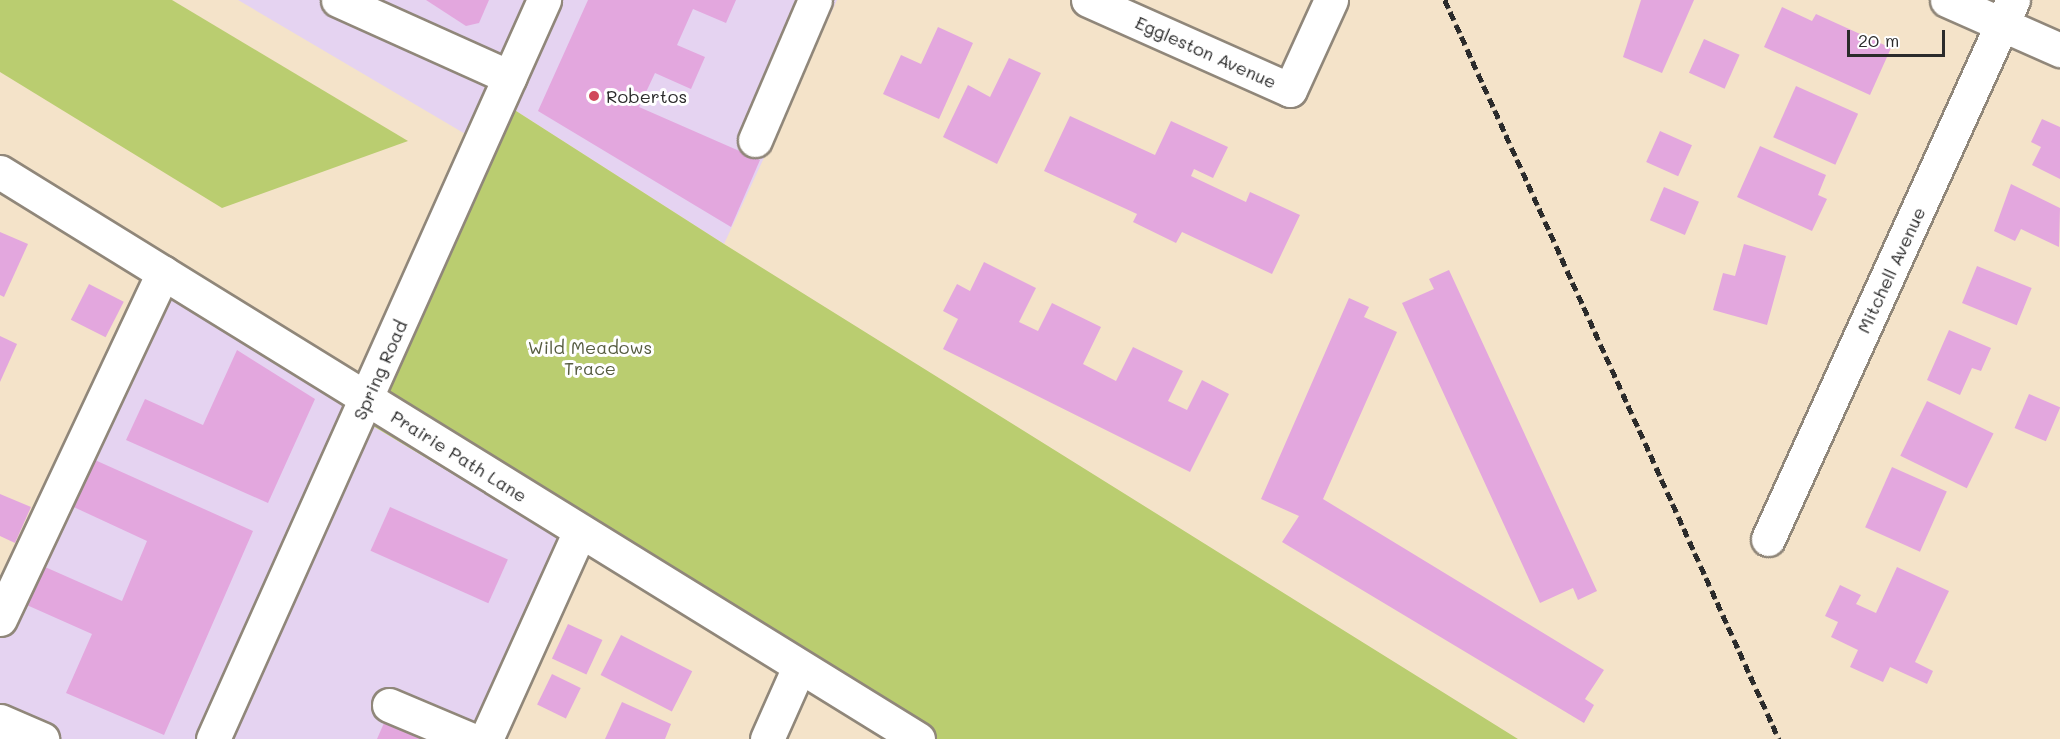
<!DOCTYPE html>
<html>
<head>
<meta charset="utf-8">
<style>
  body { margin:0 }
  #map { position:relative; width:2060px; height:739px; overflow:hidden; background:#f4e3c9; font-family:Mali,sans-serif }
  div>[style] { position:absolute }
  .built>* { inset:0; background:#e5d3f1 }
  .green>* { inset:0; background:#bacd70 }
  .building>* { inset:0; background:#e3a7de; transform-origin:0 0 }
  .roads { filter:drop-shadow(2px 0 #90877a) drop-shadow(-2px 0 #90877a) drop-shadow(0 2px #90877a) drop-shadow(0 -2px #90877a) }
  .minor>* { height:33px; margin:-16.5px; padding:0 16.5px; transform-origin:16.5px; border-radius:16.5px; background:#fff }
  .rail>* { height:4.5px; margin-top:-2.25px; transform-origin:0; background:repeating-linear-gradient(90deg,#2b2b2b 0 9px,transparent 0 13.5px) }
  .dots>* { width:16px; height:16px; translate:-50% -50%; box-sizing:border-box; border:3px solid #fff; border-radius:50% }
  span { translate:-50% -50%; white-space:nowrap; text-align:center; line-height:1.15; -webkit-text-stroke:6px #fff; paint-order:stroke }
  .street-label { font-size:18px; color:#2b2b2b }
  .poi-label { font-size:18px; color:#2b2b2b }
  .left { translate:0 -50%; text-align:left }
  .park-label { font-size:18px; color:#565c40 }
  .scale { position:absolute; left:1847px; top:30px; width:98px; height:27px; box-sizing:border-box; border:3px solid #2b2b2b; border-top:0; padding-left:8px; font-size:18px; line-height:21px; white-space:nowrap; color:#2b2b2b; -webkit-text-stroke:4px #fff; paint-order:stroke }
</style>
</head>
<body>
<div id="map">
  <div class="built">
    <i style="clip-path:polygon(238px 0,527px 0,467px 135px)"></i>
    <i style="clip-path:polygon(563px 0,837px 0,724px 244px,513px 109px)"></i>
    <i style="clip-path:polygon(153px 281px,368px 423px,568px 542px,482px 739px,0 739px,0 611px)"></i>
  </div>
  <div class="green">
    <i style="clip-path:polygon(0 0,172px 0,408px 141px,222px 208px,0 72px)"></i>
    <i style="clip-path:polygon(513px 109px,724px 244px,1518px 739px,893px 739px,368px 423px)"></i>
  </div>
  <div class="building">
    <i style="clip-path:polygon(426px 0,489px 0,479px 23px,466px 26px)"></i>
    <i style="clip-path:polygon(588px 0,736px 0,726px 23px,693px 9px,677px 45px,705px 57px,691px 89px,655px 73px,639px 107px,760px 160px,731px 227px,538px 111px)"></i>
    <i style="clip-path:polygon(1641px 0,1694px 0,1662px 73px,1623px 57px)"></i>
    <i style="clip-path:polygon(1782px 7px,1812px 21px,1816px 14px,1891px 48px,1870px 95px,1764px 47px)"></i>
    <i style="clip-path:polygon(938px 27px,973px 43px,939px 119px,883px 94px,901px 55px,921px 64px)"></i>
    <i style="left:1704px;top:39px;width:39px;height:37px;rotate:24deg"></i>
    <i style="clip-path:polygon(1009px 58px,1041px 73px,997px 164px,943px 137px,968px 85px,990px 97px)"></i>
    <i style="left:1796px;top:86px;width:68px;height:56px;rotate:24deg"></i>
    <i style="clip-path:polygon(1070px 116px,1155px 155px,1171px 121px,1228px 147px,1213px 178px,1194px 169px,1191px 176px,1246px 202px,1250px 192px,1300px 215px,1272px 274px,1182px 232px,1176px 243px,1133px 222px,1137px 214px,1044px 171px)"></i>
    <i style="clip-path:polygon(2042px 119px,2060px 127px,2060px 179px,2032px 165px,2041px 147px,2031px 142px)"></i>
    <i style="left:1660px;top:131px;width:35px;height:34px;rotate:24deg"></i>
    <i style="clip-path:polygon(1760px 146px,1826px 175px,1818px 195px,1827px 199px,1812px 231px,1737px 197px)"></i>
    <i style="clip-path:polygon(2011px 184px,2060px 208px,2059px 247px,2021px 229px,2015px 241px,1994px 231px)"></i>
    <i style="left:1664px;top:187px;width:38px;height:36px;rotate:23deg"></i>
    <i style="clip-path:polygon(0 232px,28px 244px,4px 297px,0 295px)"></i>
    <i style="clip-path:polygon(1744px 244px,1786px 256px,1767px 325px,1713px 310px,1723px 273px,1735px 276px)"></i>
    <i style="clip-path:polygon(984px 262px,1036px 288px,1019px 322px,1038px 331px,1052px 303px,1101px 327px,1083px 364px,1116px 381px,1133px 347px,1183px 371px,1168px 401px,1187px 410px,1202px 380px,1229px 394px,1190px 472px,943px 349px,958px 319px,943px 311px,957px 284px,970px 291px)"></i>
    <i style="left:1977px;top:266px;width:59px;height:40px;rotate:22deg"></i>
    <i style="clip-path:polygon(1449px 270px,1597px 591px,1578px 600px,1573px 588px,1540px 603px,1402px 303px,1434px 289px,1429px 279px)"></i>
    <i style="left:89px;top:284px;width:39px;height:40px;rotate:27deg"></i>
    <i style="clip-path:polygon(1349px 298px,1369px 307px,1364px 317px,1397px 332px,1323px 499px,1604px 670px,1585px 699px,1594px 705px,1584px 723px,1282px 542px,1299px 516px,1261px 499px)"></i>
    <i style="clip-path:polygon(1949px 330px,1991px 348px,1981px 371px,1972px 368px,1960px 395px,1927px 380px)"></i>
    <i style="clip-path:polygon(0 336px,17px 344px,0 382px)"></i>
    <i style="clip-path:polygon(237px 350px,315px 399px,268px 503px,126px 440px,145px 399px,203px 425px)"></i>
    <i style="left:2029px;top:394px;width:34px;height:37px;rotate:23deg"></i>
    <i style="left:1927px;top:401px;width:74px;height:61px;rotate:26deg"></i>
    <i style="clip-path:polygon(86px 456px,253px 531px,164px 735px,66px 693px,92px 634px,20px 602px,36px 563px,122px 601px,147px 541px,65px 503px)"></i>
    <i style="left:1892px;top:467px;width:60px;height:66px;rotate:24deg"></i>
    <i style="clip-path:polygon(0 494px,31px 507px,15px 543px,0 536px)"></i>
    <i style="left:390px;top:507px;width:129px;height:48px;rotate:24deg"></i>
    <i style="clip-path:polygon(1897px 567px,1949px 591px,1915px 662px,1933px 671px,1927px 684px,1890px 667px,1883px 682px,1850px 667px,1858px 650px,1831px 637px,1838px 622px,1825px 616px,1840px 585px,1861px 595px,1856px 604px,1876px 613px)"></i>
    <i style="left:568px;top:624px;width:38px;height:38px;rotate:25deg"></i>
    <i style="left:621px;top:635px;width:80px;height:45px;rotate:27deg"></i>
    <i style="left:552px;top:674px;width:32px;height:34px;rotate:26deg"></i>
    <i style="clip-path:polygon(622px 702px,671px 724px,665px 739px,605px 739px)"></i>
    <i style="clip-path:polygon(384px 723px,421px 739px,377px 739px)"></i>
  </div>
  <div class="roads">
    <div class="minor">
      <i style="left:338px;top:0;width:188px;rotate:24.2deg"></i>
      <i style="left:1088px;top:0;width:221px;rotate:24deg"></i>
      <i style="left:1290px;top:90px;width:99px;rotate:-65.5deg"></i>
      <i style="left:1947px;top:0;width:124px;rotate:23.9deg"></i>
      <i style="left:755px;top:140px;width:152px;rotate:-66.8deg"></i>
      <i style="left:0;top:172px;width:1079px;rotate:31.7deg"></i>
      <i style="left:1768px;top:539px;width:592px;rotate:-65.56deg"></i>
      <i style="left:0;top:619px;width:383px;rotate:-64.8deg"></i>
      <i style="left:389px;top:705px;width:88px;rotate:22.8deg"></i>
      <i style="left:0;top:721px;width:46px;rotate:23.2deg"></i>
      <i style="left:213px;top:739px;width:810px;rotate:-65.87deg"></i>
      <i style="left:486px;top:739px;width:228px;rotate:-65.7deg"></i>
      <i style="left:767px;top:739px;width:79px;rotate:-66deg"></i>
    </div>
  </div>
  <div class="rail">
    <i style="left:1445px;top:0;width:811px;rotate:65.68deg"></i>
  </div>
  <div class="dots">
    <i style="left:594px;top:96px;background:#d1495b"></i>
  </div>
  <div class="street-label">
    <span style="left:1206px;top:52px;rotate:24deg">Eggleston Avenue</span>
    <span style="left:1891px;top:270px;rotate:-65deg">Mitchell Avenue</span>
    <span style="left:380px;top:370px;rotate:-66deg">Spring Road</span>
    <span style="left:459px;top:456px;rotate:32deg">Prairie Path Lane</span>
  </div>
  <div class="poi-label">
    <span class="left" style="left:606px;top:96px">Robertos</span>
  </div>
  <div class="park-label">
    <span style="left:590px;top:358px">Wild Meadows<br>Trace</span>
  </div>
  <div class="scale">20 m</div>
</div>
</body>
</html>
